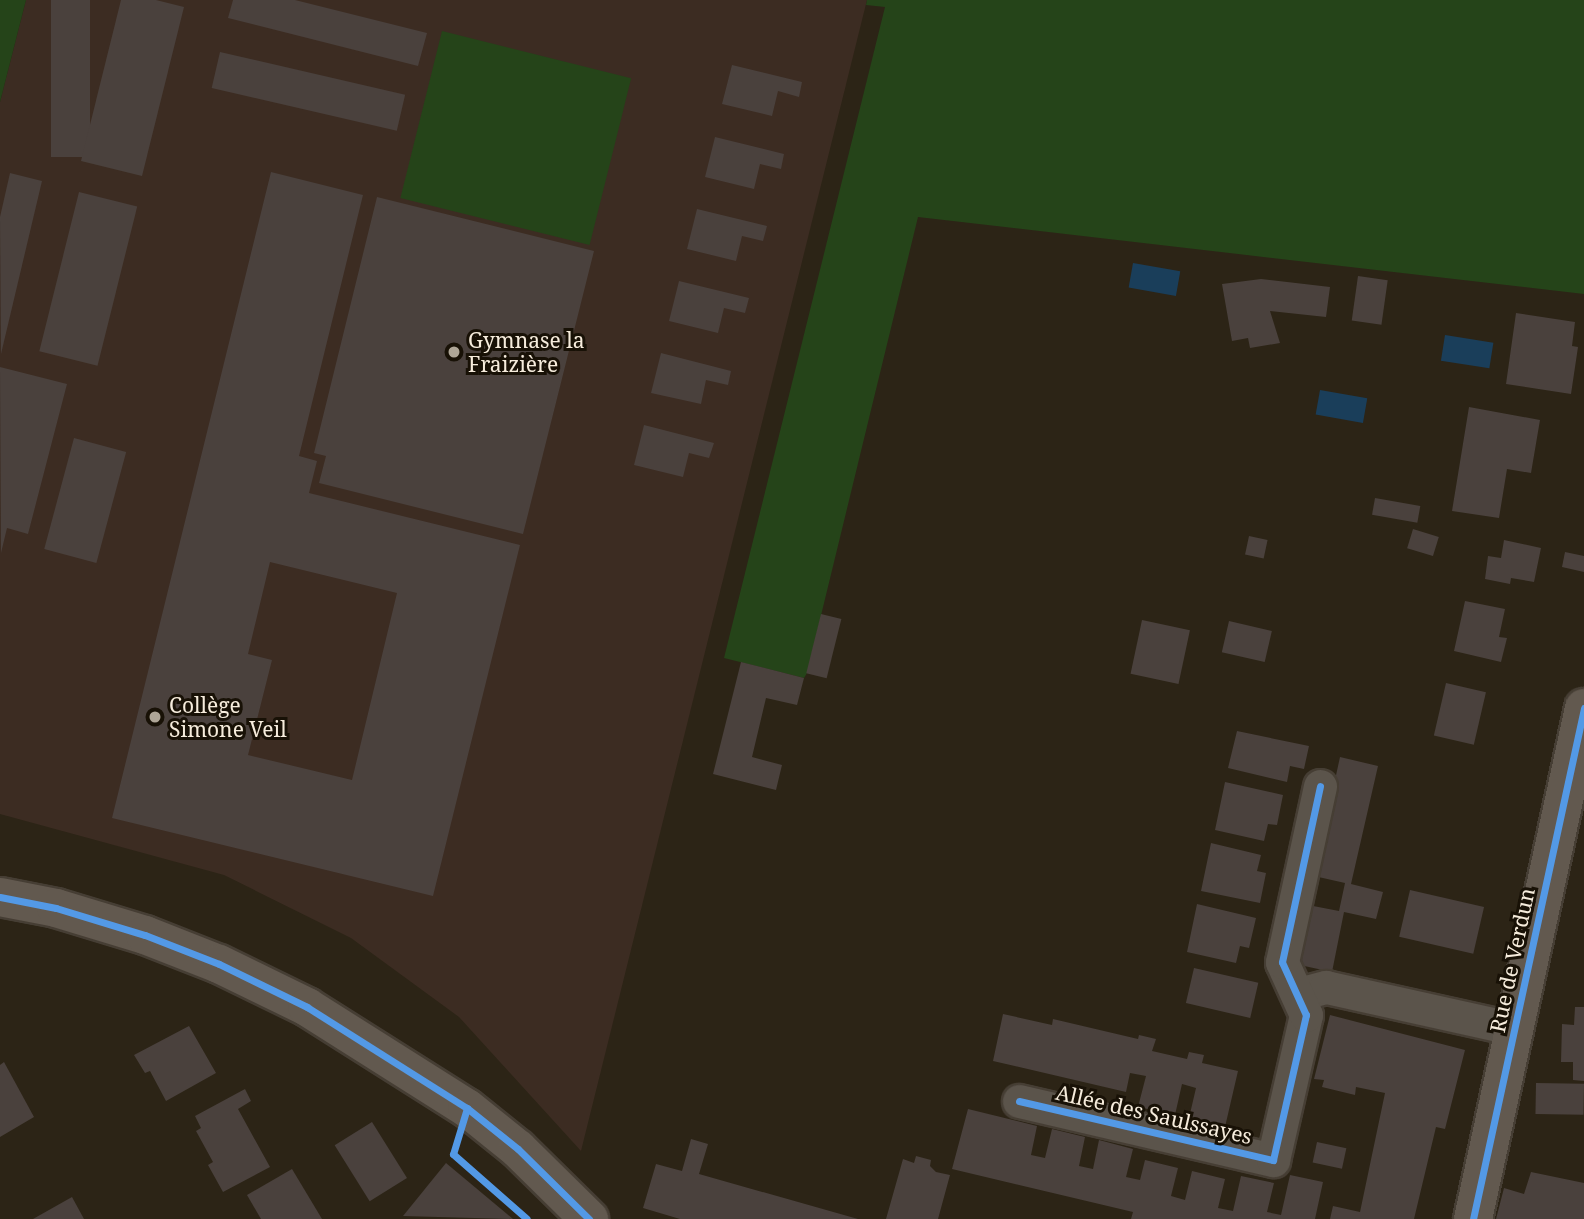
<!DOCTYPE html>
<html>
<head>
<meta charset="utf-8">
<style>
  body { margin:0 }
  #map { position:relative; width:1584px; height:1219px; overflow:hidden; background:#2c2416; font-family:"Noto Serif",serif }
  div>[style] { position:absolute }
  .education>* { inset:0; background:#3c2c22 }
  .green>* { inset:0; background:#254419; transform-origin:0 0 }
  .water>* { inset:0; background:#1a3e5a; transform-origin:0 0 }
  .building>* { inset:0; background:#4a413d; transform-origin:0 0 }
  .roads { filter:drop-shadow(2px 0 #463e34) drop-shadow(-2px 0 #463e34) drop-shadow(0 2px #463e34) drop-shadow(0 -2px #463e34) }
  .street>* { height:33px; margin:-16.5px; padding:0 16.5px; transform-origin:16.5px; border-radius:16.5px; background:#5b544b }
  .secondary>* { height:38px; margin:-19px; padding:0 19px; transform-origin:19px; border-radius:19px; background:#62594f }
  .cycleway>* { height:7px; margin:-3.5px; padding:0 3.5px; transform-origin:3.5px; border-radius:3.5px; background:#5399e6 }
  .dots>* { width:19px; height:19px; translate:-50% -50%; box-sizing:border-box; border:4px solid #181106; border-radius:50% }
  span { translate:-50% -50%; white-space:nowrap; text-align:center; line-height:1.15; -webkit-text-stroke:6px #181106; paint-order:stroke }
  .poi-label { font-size:21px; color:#f6ecdc }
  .left { translate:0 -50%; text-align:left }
  .street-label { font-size:21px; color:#f6ecdc }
</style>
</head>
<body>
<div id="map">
  <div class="education">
    <i style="clip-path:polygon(26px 0,867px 0,581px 1151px,459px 1017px,351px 938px,224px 875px,0 814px,0 102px)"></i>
  </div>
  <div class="green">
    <i style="clip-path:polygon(0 0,26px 0,0 102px)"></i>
    <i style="clip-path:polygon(867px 0,1584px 0,1584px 294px,918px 217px,807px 673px,804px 678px,724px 658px,885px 7px,866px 5px)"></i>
    <i style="left:442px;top:31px;width:195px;height:172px;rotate:14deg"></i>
  </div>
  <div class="water">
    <i style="left:1133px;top:263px;width:48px;height:25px;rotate:10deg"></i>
    <i style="left:1445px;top:335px;width:49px;height:26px;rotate:9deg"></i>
    <i style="left:1320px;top:390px;width:48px;height:25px;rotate:10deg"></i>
  </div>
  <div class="building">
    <i style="left:51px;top:0;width:39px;height:157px"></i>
    <i style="clip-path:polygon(121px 0,156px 0,184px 7px,142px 176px,81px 161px)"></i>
    <i style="clip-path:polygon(233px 0,295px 0,427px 33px,418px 66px,228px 18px)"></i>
    <i style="left:220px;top:52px;width:190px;height:37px;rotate:13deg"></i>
    <i style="clip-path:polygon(732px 65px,802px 82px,799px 97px,778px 91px,772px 116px,722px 104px)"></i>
    <i style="clip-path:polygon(715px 137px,784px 154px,781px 169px,760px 164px,754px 189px,705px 177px)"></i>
    <i style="clip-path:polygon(evenodd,271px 172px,363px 195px,299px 456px,317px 461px,309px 493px,520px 545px,433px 896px,112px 818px,271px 172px,270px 562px,397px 593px,352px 780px,248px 755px,272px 660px,248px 654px,270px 562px)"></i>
    <i style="clip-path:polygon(10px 173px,42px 181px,1px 354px,0 217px)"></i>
    <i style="left:79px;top:192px;width:60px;height:164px;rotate:14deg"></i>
    <i style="clip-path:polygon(377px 197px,594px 251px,523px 534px,319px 483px,326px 456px,314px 453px)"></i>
    <i style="clip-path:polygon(697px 209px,767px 226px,763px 241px,742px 236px,736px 261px,687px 249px)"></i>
    <i style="left:1358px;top:276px;width:30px;height:45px;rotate:8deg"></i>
    <i style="clip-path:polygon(1261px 279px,1330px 287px,1326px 317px,1270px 311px,1280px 343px,1250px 348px,1248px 338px,1232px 341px,1222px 284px)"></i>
    <i style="clip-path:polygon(679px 281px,749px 298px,745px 313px,724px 308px,718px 333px,669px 321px)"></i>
    <i style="clip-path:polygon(1516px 313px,1575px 322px,1572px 346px,1578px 347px,1571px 394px,1506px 384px)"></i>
    <i style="clip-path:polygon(661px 353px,731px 371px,728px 385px,706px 380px,701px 404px,651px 393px)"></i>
    <i style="clip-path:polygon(0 367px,67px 384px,28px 534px,7px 528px,1px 553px)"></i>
    <i style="clip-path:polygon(1469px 407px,1540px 420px,1531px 473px,1507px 469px,1499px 518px,1452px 511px)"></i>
    <i style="clip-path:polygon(644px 425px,714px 443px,709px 458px,689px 453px,683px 477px,634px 465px)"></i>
    <i style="left:74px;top:438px;width:54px;height:115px;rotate:15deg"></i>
    <i style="left:1375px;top:498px;width:46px;height:17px;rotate:10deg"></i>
    <i style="left:1413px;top:529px;width:27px;height:20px;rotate:17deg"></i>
    <i style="left:1249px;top:536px;width:19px;height:19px;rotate:12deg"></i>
    <i style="clip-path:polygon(1504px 540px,1541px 548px,1534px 582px,1511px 578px,1510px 584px,1485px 579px,1488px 556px,1501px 558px)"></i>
    <i style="clip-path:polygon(1565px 552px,1584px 556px,1584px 572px,1562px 567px)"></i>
    <i style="clip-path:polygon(1465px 601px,1505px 609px,1499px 637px,1507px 638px,1501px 662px,1454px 651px)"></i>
    <i style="left:821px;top:614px;width:21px;height:61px;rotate:14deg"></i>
    <i style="left:1142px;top:620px;width:49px;height:55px;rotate:12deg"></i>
    <i style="left:1229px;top:621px;width:44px;height:32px;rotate:13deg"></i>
    <i style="clip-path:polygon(741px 662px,804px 678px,797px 705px,766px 698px,752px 757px,782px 765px,776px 790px,713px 774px)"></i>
    <i style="left:1446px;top:683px;width:41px;height:54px;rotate:13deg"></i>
    <i style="clip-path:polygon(1237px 731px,1309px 746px,1304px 769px,1290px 766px,1287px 782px,1228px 768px)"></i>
    <i style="clip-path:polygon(1340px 757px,1378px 766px,1351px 884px,1383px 892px,1376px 919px,1344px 912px,1332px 972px,1295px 964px,1308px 905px,1339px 911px,1345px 883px,1314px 876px)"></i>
    <i style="clip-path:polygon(1225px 782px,1283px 795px,1277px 825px,1268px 824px,1264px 841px,1215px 830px)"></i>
    <i style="clip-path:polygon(1211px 843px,1261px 855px,1257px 871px,1266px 873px,1260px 903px,1201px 891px)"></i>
    <i style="left:1410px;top:890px;width:76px;height:48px;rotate:13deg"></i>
    <i style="clip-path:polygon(1197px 904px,1256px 918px,1249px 948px,1240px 946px,1236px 963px,1187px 952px)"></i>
    <i style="left:1194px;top:968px;width:66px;height:36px;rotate:13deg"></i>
    <i style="clip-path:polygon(1575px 1007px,1584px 1007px,1584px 1081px,1573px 1080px,1573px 1062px,1561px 1062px,1562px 1024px,1574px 1025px)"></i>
    <i style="clip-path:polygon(1003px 1014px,1052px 1025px,1053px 1019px,1138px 1039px,1139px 1035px,1156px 1039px,1152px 1051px,1187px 1059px,1189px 1052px,1204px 1055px,1202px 1063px,1238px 1071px,1225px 1127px,1189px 1118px,1196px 1088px,1182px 1084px,1175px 1115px,1138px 1107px,1146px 1076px,1130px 1073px,1126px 1092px,993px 1061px)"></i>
    <i style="clip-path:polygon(1330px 1015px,1465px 1050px,1445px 1129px,1436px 1127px,1414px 1219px,1330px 1219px,1333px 1206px,1360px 1212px,1385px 1093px,1356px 1087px,1355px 1095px,1322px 1087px,1324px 1080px,1314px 1079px)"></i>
    <i style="clip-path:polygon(189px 1026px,216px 1073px,166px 1101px,150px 1071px,145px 1073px,134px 1055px)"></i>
    <i style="clip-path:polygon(4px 1062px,34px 1117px,0 1137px,0 1065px)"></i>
    <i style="left:1536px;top:1083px;width:48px;height:31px;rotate:1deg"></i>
    <i style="clip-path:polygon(245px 1089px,251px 1101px,238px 1109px,270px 1167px,223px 1192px,208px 1165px,213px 1162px,196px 1131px,201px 1128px,195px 1116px)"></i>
    <i style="clip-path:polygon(968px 1109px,1037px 1126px,1031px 1155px,1045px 1158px,1052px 1129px,1085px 1137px,1079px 1166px,1093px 1169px,1099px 1140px,1133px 1149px,1126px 1177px,1140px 1180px,1145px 1160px,1178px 1168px,1171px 1196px,1185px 1200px,1192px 1171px,1225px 1179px,1218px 1208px,1233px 1211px,1241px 1176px,1274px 1183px,1267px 1212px,1281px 1215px,1290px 1175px,1323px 1182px,1315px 1219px,1131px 1219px,1133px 1212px,952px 1169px)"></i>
    <i style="left:372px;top:1122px;width:66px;height:44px;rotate:58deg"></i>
    <i style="clip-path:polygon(691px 1139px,708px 1144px,699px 1174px,858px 1219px,680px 1219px,643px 1208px,656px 1164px,682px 1171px)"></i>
    <i style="left:1317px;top:1142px;width:30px;height:21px;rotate:12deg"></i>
    <i style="clip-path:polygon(916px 1156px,931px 1160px,930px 1166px,936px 1172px,950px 1175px,938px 1219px,886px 1219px,903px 1159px,914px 1163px)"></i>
    <i style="clip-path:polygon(446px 1163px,513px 1219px,403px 1216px)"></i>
    <i style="clip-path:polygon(292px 1169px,322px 1219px,261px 1219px,247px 1195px)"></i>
    <i style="clip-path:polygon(1531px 1172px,1584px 1183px,1584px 1219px,1496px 1219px,1504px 1188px,1524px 1194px)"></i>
    <i style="clip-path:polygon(72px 1197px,84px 1219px,33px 1219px)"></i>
  </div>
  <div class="roads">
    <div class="street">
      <i style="left:1299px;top:994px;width:28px;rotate:-15deg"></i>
      <i style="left:1326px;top:987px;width:194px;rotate:12.5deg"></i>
      <i style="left:1019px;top:1101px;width:261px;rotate:13.1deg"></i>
      <i style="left:1273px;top:1160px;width:149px;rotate:-77.2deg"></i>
      <i style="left:1306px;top:1015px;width:58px;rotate:-114.4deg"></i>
      <i style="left:1282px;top:962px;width:180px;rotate:-77.8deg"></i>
    </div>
    <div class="secondary">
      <i style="left:0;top:897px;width:57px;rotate:11.1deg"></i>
      <i style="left:56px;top:908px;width:93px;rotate:16.9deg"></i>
      <i style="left:145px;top:935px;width:79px;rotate:21.4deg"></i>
      <i style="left:219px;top:964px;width:98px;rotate:26deg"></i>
      <i style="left:307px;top:1007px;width:189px;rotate:32.3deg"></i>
      <i style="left:467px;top:1108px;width:65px;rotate:38.8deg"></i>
      <i style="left:518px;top:1149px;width:100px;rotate:44.6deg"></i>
      <i style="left:1473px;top:1219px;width:523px;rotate:-77.74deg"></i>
    </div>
  </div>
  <div class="cycleway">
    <i style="left:0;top:897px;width:57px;rotate:11.1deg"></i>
    <i style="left:56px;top:908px;width:93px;rotate:16.9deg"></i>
    <i style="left:145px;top:935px;width:79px;rotate:21.4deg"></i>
    <i style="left:219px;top:964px;width:98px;rotate:26deg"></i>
    <i style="left:307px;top:1007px;width:189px;rotate:32.3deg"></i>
    <i style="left:467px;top:1108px;width:65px;rotate:38.8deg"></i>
    <i style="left:518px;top:1149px;width:100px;rotate:44.6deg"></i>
    <i style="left:1019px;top:1101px;width:261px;rotate:13.1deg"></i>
    <i style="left:1273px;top:1160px;width:149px;rotate:-77.2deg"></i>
    <i style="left:1306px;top:1015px;width:58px;rotate:-114.4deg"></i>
    <i style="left:1282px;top:962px;width:180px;rotate:-77.8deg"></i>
    <i style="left:467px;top:1108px;width:48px;rotate:106.9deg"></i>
    <i style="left:453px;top:1154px;width:98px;rotate:41.3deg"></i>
    <i style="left:1473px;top:1219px;width:523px;rotate:-77.74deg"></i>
  </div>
  <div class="dots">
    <i style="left:454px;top:352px;background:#afa697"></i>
    <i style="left:155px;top:717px;background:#afa697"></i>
  </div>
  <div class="poi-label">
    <span class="left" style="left:468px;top:352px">Gymnase la<br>Fraizière</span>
    <span class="left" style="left:169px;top:717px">Collège<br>Simone Veil</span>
  </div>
  <div class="street-label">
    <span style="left:1512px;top:960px;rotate:-78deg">Rue de Verdun</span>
    <span style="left:1154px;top:1114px;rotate:13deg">Allée des Saulssayes</span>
  </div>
</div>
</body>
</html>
